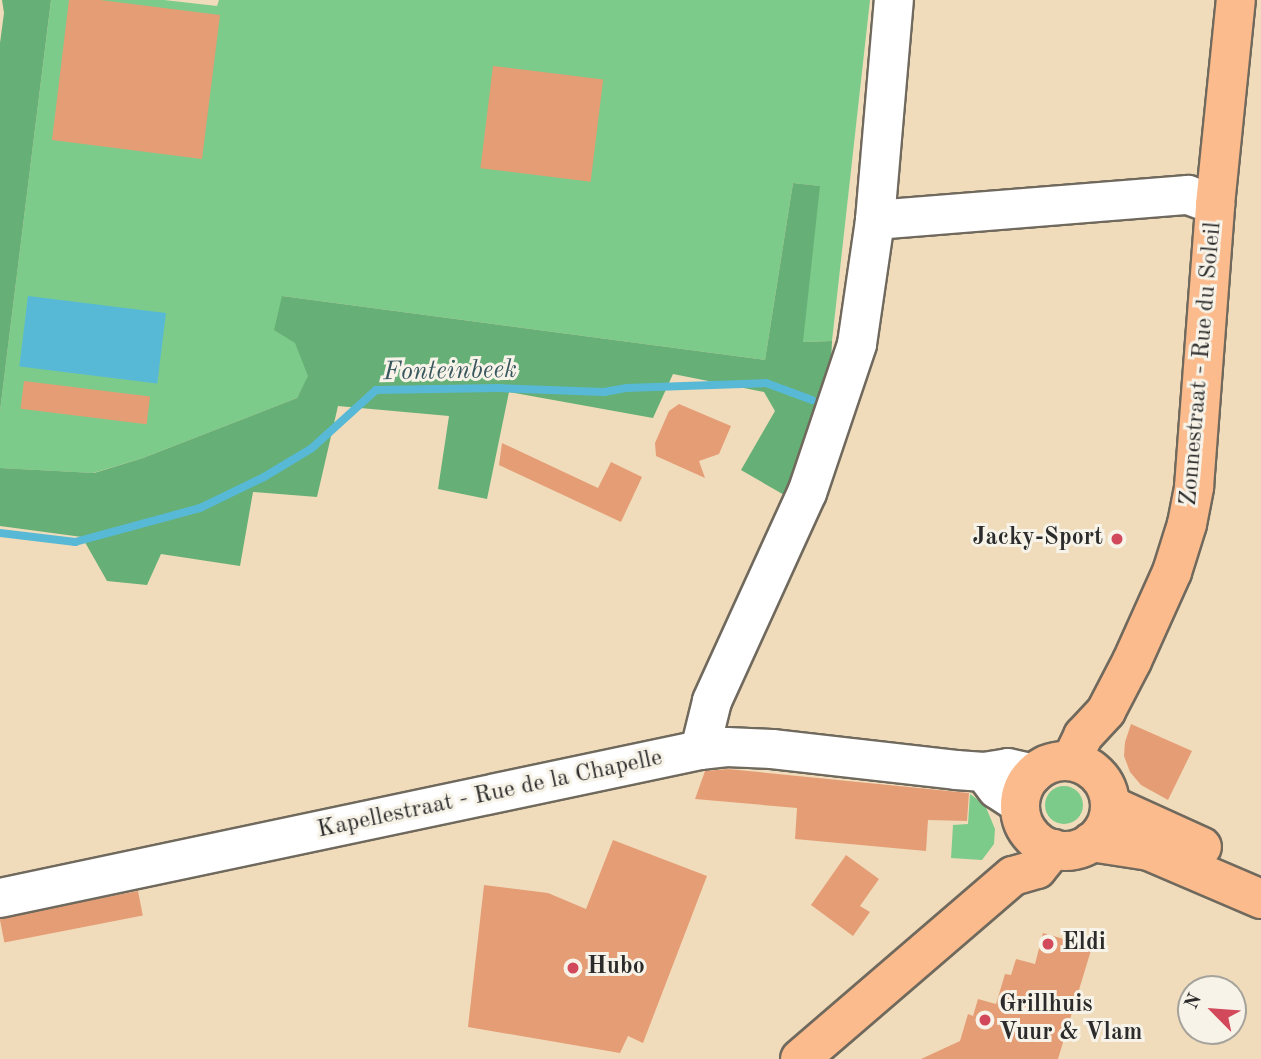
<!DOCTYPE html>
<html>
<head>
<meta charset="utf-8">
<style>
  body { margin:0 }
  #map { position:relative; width:1261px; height:1059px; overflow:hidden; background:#f0dcbb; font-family:"Old Standard TT",serif }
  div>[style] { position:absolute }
  .green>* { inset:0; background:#7dcb8a }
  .round { border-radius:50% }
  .forest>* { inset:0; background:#66af76 }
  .water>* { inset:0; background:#58b9d6; transform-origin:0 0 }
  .stream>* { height:8px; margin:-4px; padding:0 4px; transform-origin:4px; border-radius:4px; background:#58b9d6 }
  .building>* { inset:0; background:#e59d76; transform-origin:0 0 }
  .roads { filter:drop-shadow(2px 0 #70695d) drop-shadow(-2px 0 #70695d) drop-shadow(0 2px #70695d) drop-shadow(0 -2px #70695d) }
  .minor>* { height:38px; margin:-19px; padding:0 19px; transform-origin:19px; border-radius:19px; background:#fff }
  .major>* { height:38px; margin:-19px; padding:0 19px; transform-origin:19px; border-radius:19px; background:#fbbb8c }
  .major>.ring { margin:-19px; padding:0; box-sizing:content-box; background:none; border:38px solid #fbbb8c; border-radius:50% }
  .dots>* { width:19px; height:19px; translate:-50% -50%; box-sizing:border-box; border:4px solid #f7f3e8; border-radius:50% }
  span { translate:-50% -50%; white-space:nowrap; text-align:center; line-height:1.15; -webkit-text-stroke:6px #f7f3e8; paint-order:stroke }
  .street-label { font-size:24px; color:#2b2b2b }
  .poi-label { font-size:24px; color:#2b2b2b; font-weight:700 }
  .right { translate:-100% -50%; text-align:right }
  .left { translate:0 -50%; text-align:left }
  .water-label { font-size:26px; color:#38565e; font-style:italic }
  .north { position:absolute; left:1177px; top:975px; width:70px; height:70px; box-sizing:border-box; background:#f7f3e8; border:2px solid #a5a39c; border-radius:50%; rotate:295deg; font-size:19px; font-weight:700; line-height:28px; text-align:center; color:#2b2b2b }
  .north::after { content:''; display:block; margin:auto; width:24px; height:32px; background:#d1495b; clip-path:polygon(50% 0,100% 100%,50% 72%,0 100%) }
</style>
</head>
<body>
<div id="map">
  <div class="green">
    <i style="clip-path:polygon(51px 0,164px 0,217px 6px,219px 0,870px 0,832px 341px,802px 342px,819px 186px,793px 183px,765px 360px,282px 296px,309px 376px,297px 398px,143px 458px,93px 473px,0 468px,0 411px)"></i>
    <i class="round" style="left:1045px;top:786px;width:38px;height:38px"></i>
    <i style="clip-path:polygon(970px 794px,985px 805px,995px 829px,994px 844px,982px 860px,951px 858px,953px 825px,968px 824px)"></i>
  </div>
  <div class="forest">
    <i style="clip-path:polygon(2px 0,51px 0,0 411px,0 43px,4px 13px)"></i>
    <i style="clip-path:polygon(793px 183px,820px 186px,803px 342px,832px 341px,830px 387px,786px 496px,741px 470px,775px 411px,764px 392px,673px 374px,653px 418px,509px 392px,487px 499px,438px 489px,449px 416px,338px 406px,317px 497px,253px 492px,240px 566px,161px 554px,147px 585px,107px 581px,82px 537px,0 526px,0 468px,94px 473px,143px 458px,297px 398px,308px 376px,295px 343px,274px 330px,282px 296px,765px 360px)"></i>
  </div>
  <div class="water">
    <i style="left:28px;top:296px;width:139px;height:71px;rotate:7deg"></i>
  </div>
  <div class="stream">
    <i style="left:0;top:533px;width:76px;rotate:6.8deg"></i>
    <i style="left:75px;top:542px;width:130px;rotate:-15.2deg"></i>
    <i style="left:200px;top:508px;width:71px;rotate:-25.8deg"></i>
    <i style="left:264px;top:477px;width:56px;rotate:-31.1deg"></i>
    <i style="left:312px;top:448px;width:86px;rotate:-42.2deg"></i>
    <i style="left:376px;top:390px;width:122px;rotate:-0.9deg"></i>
    <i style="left:498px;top:388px;width:106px;rotate:2.2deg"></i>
    <i style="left:604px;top:392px;width:22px;rotate:-10deg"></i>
    <i style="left:626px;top:388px;width:140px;rotate:-2deg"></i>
    <i style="left:766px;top:383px;width:49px;rotate:20.3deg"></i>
  </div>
  <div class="building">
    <i style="clip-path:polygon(69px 0,100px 0,220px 15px,202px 159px,52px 140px)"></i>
    <i style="left:493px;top:66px;width:111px;height:103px;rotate:7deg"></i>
    <i style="left:24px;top:381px;width:127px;height:28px;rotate:7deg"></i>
    <i style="clip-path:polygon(679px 404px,731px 426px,719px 454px,699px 461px,705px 478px,656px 456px,655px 443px,669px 411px)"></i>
    <i style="clip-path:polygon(502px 443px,598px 488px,611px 462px,642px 477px,621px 522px,499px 465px)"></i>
    <i style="clip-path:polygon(1131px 724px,1192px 751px,1168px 800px,1141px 785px,1130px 772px,1124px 756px,1125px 742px)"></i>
    <i style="clip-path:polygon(728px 769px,969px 793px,967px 821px,928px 820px,926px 851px,795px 839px,797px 808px,695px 799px,705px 771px)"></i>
    <i style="clip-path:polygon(613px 840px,707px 876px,643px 1043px,628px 1036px,620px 1053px,468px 1027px,484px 885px,548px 893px,586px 909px)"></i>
    <i style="clip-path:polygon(846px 855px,879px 879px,860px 906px,870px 912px,853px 936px,811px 905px)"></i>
    <i style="left:138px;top:891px;width:25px;height:141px;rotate:79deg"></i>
    <i style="clip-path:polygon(1043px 933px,1092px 947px,1058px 1059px,921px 1059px,960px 1041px,968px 1014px,973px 1016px,978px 999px,996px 1004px,1005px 974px,1011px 975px,1016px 959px,1035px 964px)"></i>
  </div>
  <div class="roads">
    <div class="minor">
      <i style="left:875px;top:220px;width:314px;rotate:-4.6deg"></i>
      <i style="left:1188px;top:195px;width:29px;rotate:20deg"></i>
      <i style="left:700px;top:750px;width:50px;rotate:-76.2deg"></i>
      <i style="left:712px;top:701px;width:229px;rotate:-65.5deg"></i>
      <i style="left:807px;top:493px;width:157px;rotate:-71.4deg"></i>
      <i style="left:857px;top:344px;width:125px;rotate:-81.7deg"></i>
      <i style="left:875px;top:220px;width:221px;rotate:-85.1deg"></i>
      <i style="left:984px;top:772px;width:21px;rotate:53deg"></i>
      <i style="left:997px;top:789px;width:27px;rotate:33deg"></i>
      <i style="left:0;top:898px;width:715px;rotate:-11.94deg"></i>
      <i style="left:700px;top:750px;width:27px;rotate:-6deg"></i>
      <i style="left:727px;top:747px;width:45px;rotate:2.5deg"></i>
      <i style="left:772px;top:749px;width:185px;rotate:6.5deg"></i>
      <i style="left:956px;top:770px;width:28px;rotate:4deg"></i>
      <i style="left:984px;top:772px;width:24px;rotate:-9deg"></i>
      <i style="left:1008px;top:768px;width:26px;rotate:13deg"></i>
    </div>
    <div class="major">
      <i style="left:1071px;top:761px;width:28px;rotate:-64deg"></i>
      <i style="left:1083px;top:736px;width:34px;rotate:-47deg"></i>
      <i style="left:1106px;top:711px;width:56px;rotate:-62.5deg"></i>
      <i style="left:1132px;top:661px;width:98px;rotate:-65.8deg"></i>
      <i style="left:1172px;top:572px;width:50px;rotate:-72.6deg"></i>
      <i style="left:1187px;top:524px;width:38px;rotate:-79deg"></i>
      <i style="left:1194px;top:487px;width:283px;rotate:-85.7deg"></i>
      <i style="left:1215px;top:205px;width:206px;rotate:-84.2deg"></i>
      <i class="ring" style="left:1020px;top:761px;width:52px;height:52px"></i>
      <i style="left:1110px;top:805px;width:101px;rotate:24.5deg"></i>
      <i style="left:1091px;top:842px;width:59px;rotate:8.8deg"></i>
      <i style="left:1149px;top:851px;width:122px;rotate:23.2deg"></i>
      <i style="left:800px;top:1059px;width:281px;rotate:-40.7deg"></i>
      <i style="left:1013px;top:876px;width:25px;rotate:-16deg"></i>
      <i style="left:1037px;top:869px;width:26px;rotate:-51deg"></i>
    </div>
  </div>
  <div class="dots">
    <i style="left:1117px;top:539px;background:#d1495b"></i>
    <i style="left:1048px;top:944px;background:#d1495b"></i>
    <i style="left:573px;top:968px;background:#d1495b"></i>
    <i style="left:985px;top:1020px;background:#d1495b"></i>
  </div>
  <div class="street-label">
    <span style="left:1202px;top:364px;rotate:-85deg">Zonnestraat - Rue du Soleil</span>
    <span style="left:490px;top:795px;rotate:-12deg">Kapellestraat - Rue de la Chapelle</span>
  </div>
  <div class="poi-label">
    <span class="right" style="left:1103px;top:539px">Jacky-Sport</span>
    <span class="left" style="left:1062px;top:944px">Eldi</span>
    <span class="left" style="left:587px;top:968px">Hubo</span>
    <span class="left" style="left:999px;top:1020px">Grillhuis<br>Vuur &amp; Vlam</span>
  </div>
  <div class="water-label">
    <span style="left:450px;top:372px;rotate:-1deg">Fonteinbeek</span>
  </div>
  <div class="north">N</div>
</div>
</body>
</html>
